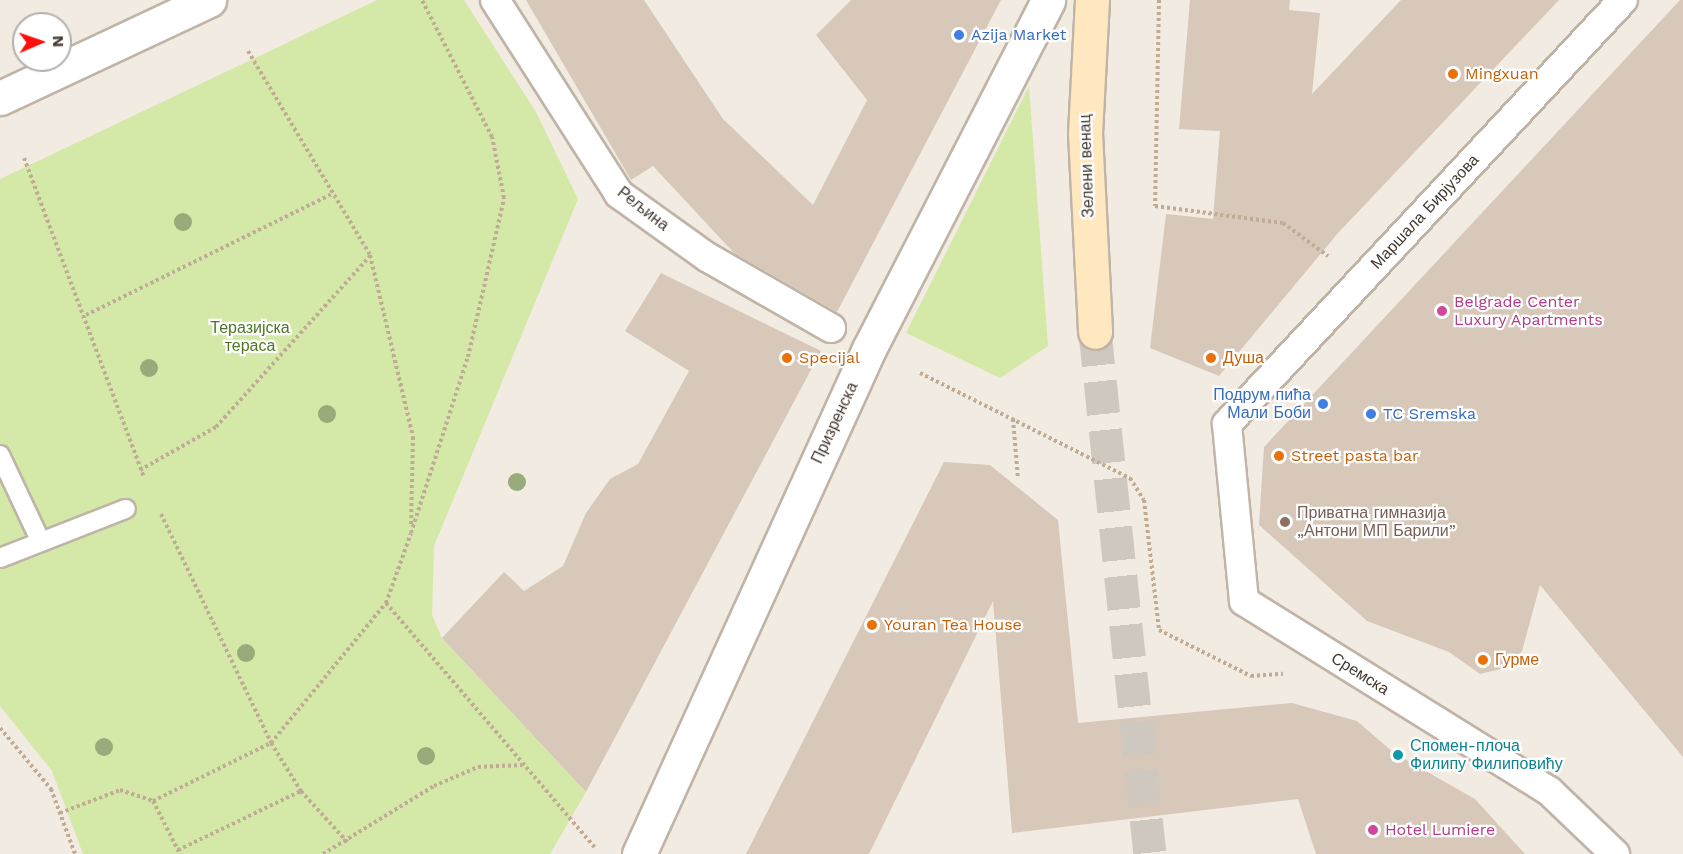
<!DOCTYPE html>
<html>
<head>
<meta charset="utf-8">
<style>
  body { margin:0 }
  #map { position:relative; width:1683px; height:854px; overflow:hidden; background:#f2ebe2; font-family:"Work Sans",sans-serif }
  div>[style] { position:absolute }
  .green>* { inset:0; background:#d4e8a8 }
  .building>* { inset:0; background:#d7c8ba }
  .secondary-tunnel>* { height:33px; margin-top:-16.5px; transform-origin:0; background:repeating-linear-gradient(90deg,#cfc8bf 0 33px,transparent 0 49px) }
  .path>* { height:4px; margin-top:-2px; transform-origin:0; background:repeating-linear-gradient(90deg,#c0ab95 0 3px,transparent 0 6px) }
  .roads { filter:drop-shadow(2px 0 #c0b4a7) drop-shadow(-2px 0 #c0b4a7) drop-shadow(0 2px #c0b4a7) drop-shadow(0 -2px #c0b4a7) }
  .service>* { height:18px; margin:-9px; padding:0 9px; transform-origin:9px; border-radius:9px; background:#fff }
  .pedestrian>* { height:28px; margin:-14px; padding:0 14px; transform-origin:14px; border-radius:14px; background:#fff }
  .tertiary>* { height:33px; margin:-16.5px; padding:0 16.5px; transform-origin:16.5px; border-radius:16.5px; background:#fff }
  .secondary>* { height:33px; margin:-16.5px; padding:0 16.5px; transform-origin:16.5px; border-radius:16.5px; background:#ffe7bf }
  .trees>* { width:18px; height:18px; margin:-9px; border-radius:50%; background:#98ab7a }
  .dots>* { width:16px; height:16px; translate:-50% -50%; box-sizing:border-box; border:3px solid #fff; border-radius:50% }
  span { translate:-50% -50%; white-space:nowrap; text-align:center; line-height:1.15; -webkit-text-stroke:4.5px #fff; paint-order:stroke }
  .shop-label { font-size:16px; color:#366cbe }
  .left { translate:0 -50%; text-align:left }
  .right { translate:-100% -50%; text-align:right }
  .food-label { font-size:16px; color:#c56008 }
  .street-label { font-size:16px; color:#433a32 }
  .hotel-label { font-size:16px; color:#b23c85 }
  .park-label { font-size:16px; color:#4f7624 }
  .education-label { font-size:16px; color:#785e54 }
  .culture-label { font-size:16px; color:#0d838f }
  .north { position:absolute; left:12px; top:12px; width:60px; height:60px; box-sizing:border-box; background:#fff; border:2px solid #b4b0ad; border-radius:50%; rotate:88deg; font-size:16px; font-weight:700; line-height:24px; text-align:center; color:#433a32 }
  .north::after { content:''; display:block; margin:auto; width:21px; height:27px; background:#ff0f0c; clip-path:polygon(50% 0,100% 100%,50% 72%,0 100%) }
</style>
</head>
<body>
<div id="map">
  <div class="green">
    <i style="clip-path:polygon(377px 0,464px 0,536px 112px,578px 199px,434px 546px,432px 615px,442px 638px,586px 792px,550px 854px,83px 854px,52px 771px,0 706px,0 179px)"></i>
    <i style="clip-path:polygon(1029px 86px,1048px 346px,1000px 378px,906px 333px)"></i>
  </div>
  <div class="building">
    <i style="clip-path:polygon(526px 0,644px 0,723px 119px,813px 205px,867px 100px,816px 35px,851px 0,1001px 0,837px 312px,734px 253px,653px 166px,631px 180px)"></i>
    <i style="clip-path:polygon(1190px 0,1290px 0,1289px 10px,1320px 13px,1312px 94px,1401px 0,1559px 0,1338px 233px,1219px 376px,1150px 348px,1166px 214px,1213px 219px,1220px 131px,1179px 129px)"></i>
    <i style="clip-path:polygon(1680px 0,1683px 0,1683px 757px,1540px 585px,1522px 651px,1509px 667px,1480px 674px,1449px 652px,1367px 621px,1259px 525px,1264px 447px)"></i>
    <i style="clip-path:polygon(661px 273px,821px 351px,586px 792px,442px 638px,504px 572px,524px 591px,563px 566px,586px 513px,610px 479px,638px 464px,689px 371px,625px 331px)"></i>
    <i style="clip-path:polygon(944px 462px,990px 465px,1058px 520px,1078px 723px,1292px 703px,1357px 721px,1394px 753px,1475px 799px,1525px 854px,1316px 854px,1298px 799px,1012px 833px,993px 601px,869px 854px,746px 854px)"></i>
  </div>
  <div class="secondary-tunnel">
    <i style="left:1095px;top:332px;width:525px;rotate:83.99deg"></i>
  </div>
  <div class="path">
    <i style="left:1159px;top:0;width:206px;rotate:91.1deg"></i>
    <i style="left:1155px;top:206px;width:129px;rotate:7.6deg"></i>
    <i style="left:1283px;top:223px;width:56px;rotate:36.3deg"></i>
    <i style="left:248px;top:51px;width:238px;rotate:59.1deg"></i>
    <i style="left:370px;top:255px;width:187px;rotate:76.7deg"></i>
    <i style="left:413px;top:437px;width:90px;rotate:91.3deg"></i>
    <i style="left:24px;top:158px;width:341px;rotate:69.4deg"></i>
    <i style="left:86px;top:315px;width:274px;rotate:-26.2deg"></i>
    <i style="left:920px;top:373px;width:235px;rotate:26.6deg"></i>
    <i style="left:1130px;top:478px;width:26px;rotate:58deg"></i>
    <i style="left:1144px;top:500px;width:131px;rotate:83.4deg"></i>
    <i style="left:1159px;top:630px;width:103px;rotate:26.6deg"></i>
    <i style="left:1251px;top:676px;width:32px;rotate:-4deg"></i>
    <i style="left:1013px;top:419px;width:60px;rotate:85.2deg"></i>
    <i style="left:140px;top:470px;width:87px;rotate:-29.5deg"></i>
    <i style="left:216px;top:427px;width:230px;rotate:-48deg"></i>
    <i style="left:161px;top:514px;width:254px;rotate:64.3deg"></i>
    <i style="left:271px;top:743px;width:57px;rotate:58deg"></i>
    <i style="left:301px;top:791px;width:70px;rotate:47.9deg"></i>
    <i style="left:386px;top:603px;width:323px;rotate:49.5deg"></i>
    <i style="left:0;top:728px;width:80px;rotate:50.1deg"></i>
    <i style="left:51px;top:789px;width:69px;rotate:69.7deg"></i>
    <i style="left:153px;top:801px;width:131px;rotate:-26.2deg"></i>
    <i style="left:271px;top:743px;width:181px;rotate:-50.6deg"></i>
    <i style="left:386px;top:603px;width:74px;rotate:-70.3deg"></i>
    <i style="left:411px;top:533px;width:185px;rotate:-72.1deg"></i>
    <i style="left:468px;top:357px;width:163px;rotate:-77.2deg"></i>
    <i style="left:504px;top:198px;width:62px;rotate:-101.1deg"></i>
    <i style="left:492px;top:137px;width:154px;rotate:-117.1deg"></i>
    <i style="left:60px;top:813px;width:64px;rotate:-21deg"></i>
    <i style="left:120px;top:790px;width:35px;rotate:18deg"></i>
    <i style="left:153px;top:801px;width:59px;rotate:63deg"></i>
    <i style="left:178px;top:850px;width:136px;rotate:-25.6deg"></i>
    <i style="left:323px;top:854px;width:130px;rotate:-31.5deg"></i>
    <i style="left:434px;top:786px;width:48px;rotate:-23.4deg"></i>
    <i style="left:478px;top:767px;width:44px;rotate:-2.6deg"></i>
  </div>
  <div class="roads">
    <div class="service">
      <i style="left:0;top:455px;width:96px;rotate:64.8deg"></i>
      <i style="left:0;top:558px;width:135px;rotate:-21.3deg"></i>
    </div>
    <div class="pedestrian">
      <i style="left:495px;top:0;width:230px;rotate:57.4deg"></i>
      <i style="left:619px;top:194px;width:108px;rotate:35.6deg"></i>
      <i style="left:707px;top:257px;width:143px;rotate:29.8deg"></i>
      <i style="left:1615px;top:854px;width:91px;rotate:-136.3deg"></i>
      <i style="left:1549px;top:791px;width:359px;rotate:-148.1deg"></i>
      <i style="left:1244px;top:601px;width:178px;rotate:-95.5deg"></i>
      <i style="left:1227px;top:424px;width:580px;rotate:-46.96deg"></i>
    </div>
    <div class="tertiary">
      <i style="left:0;top:98px;width:231px;rotate:-25.1deg"></i>
      <i style="left:639px;top:854px;width:555px;rotate:-65.51deg"></i>
      <i style="left:869px;top:349px;width:392px;rotate:-62.8deg"></i>
    </div>
    <div class="secondary">
      <i style="left:1092px;top:0;width:133px;rotate:93deg"></i>
      <i style="left:1085px;top:133px;width:199px;rotate:87.1deg"></i>
    </div>
  </div>
  <div class="trees">
    <i style="left:183px;top:222px"></i>
    <i style="left:149px;top:368px"></i>
    <i style="left:327px;top:414px"></i>
    <i style="left:517px;top:482px"></i>
    <i style="left:246px;top:653px"></i>
    <i style="left:104px;top:747px"></i>
    <i style="left:426px;top:756px"></i>
  </div>
  <div class="dots">
    <i style="left:959px;top:35px;background:#3f7fe0"></i>
    <i style="left:1453px;top:74px;background:#e8710a"></i>
    <i style="left:1442px;top:311px;background:#d1479c"></i>
    <i style="left:787px;top:358px;background:#e8710a"></i>
    <i style="left:1211px;top:358px;background:#e8710a"></i>
    <i style="left:1323px;top:404px;background:#3f7fe0"></i>
    <i style="left:1371px;top:414px;background:#3f7fe0"></i>
    <i style="left:1279px;top:456px;background:#e8710a"></i>
    <i style="left:1285px;top:522px;background:#8d6e63"></i>
    <i style="left:872px;top:625px;background:#e8710a"></i>
    <i style="left:1483px;top:660px;background:#e8710a"></i>
    <i style="left:1398px;top:755px;background:#0f9aa8"></i>
    <i style="left:1373px;top:830px;background:#d1479c"></i>
  </div>
  <div class="shop-label">
    <span class="left" style="left:971px;top:35px">Azija Market</span>
    <span class="right" style="left:1311px;top:404px">Подрум пића<br>Мали Боби</span>
    <span class="left" style="left:1383px;top:414px">TC Sremska</span>
  </div>
  <div class="food-label">
    <span class="left" style="left:1465px;top:74px">Mingxuan</span>
    <span class="left" style="left:799px;top:358px">Specijal</span>
    <span class="left" style="left:1223px;top:358px">Душа</span>
    <span class="left" style="left:1291px;top:456px">Street pasta bar</span>
    <span class="left" style="left:884px;top:625px">Youran Tea House</span>
    <span class="left" style="left:1495px;top:660px">Гурме</span>
  </div>
  <div class="street-label">
    <span style="left:1087px;top:166px;rotate:-92deg">Зелени венац</span>
    <span style="left:643px;top:209px;rotate:38deg">Рељина</span>
    <span style="left:1425px;top:212px;rotate:-47deg">Маршала Бирјузова</span>
    <span style="left:835px;top:423px;rotate:-65deg">Призренска</span>
    <span style="left:1360px;top:674px;rotate:32deg">Сремска</span>
  </div>
  <div class="hotel-label">
    <span class="left" style="left:1454px;top:311px">Belgrade Center<br>Luxury Apartments</span>
    <span class="left" style="left:1385px;top:830px">Hotel Lumiere</span>
  </div>
  <div class="park-label">
    <span style="left:250px;top:337px">Теразијска<br>тераса</span>
  </div>
  <div class="education-label">
    <span class="left" style="left:1297px;top:522px">Приватна гимназија<br>„Антони МП Барили”</span>
  </div>
  <div class="culture-label">
    <span class="left" style="left:1410px;top:755px">Спомен-плоча<br>Филипу Филиповићу</span>
  </div>
  <div class="north">N</div>
</div>
</body>
</html>
